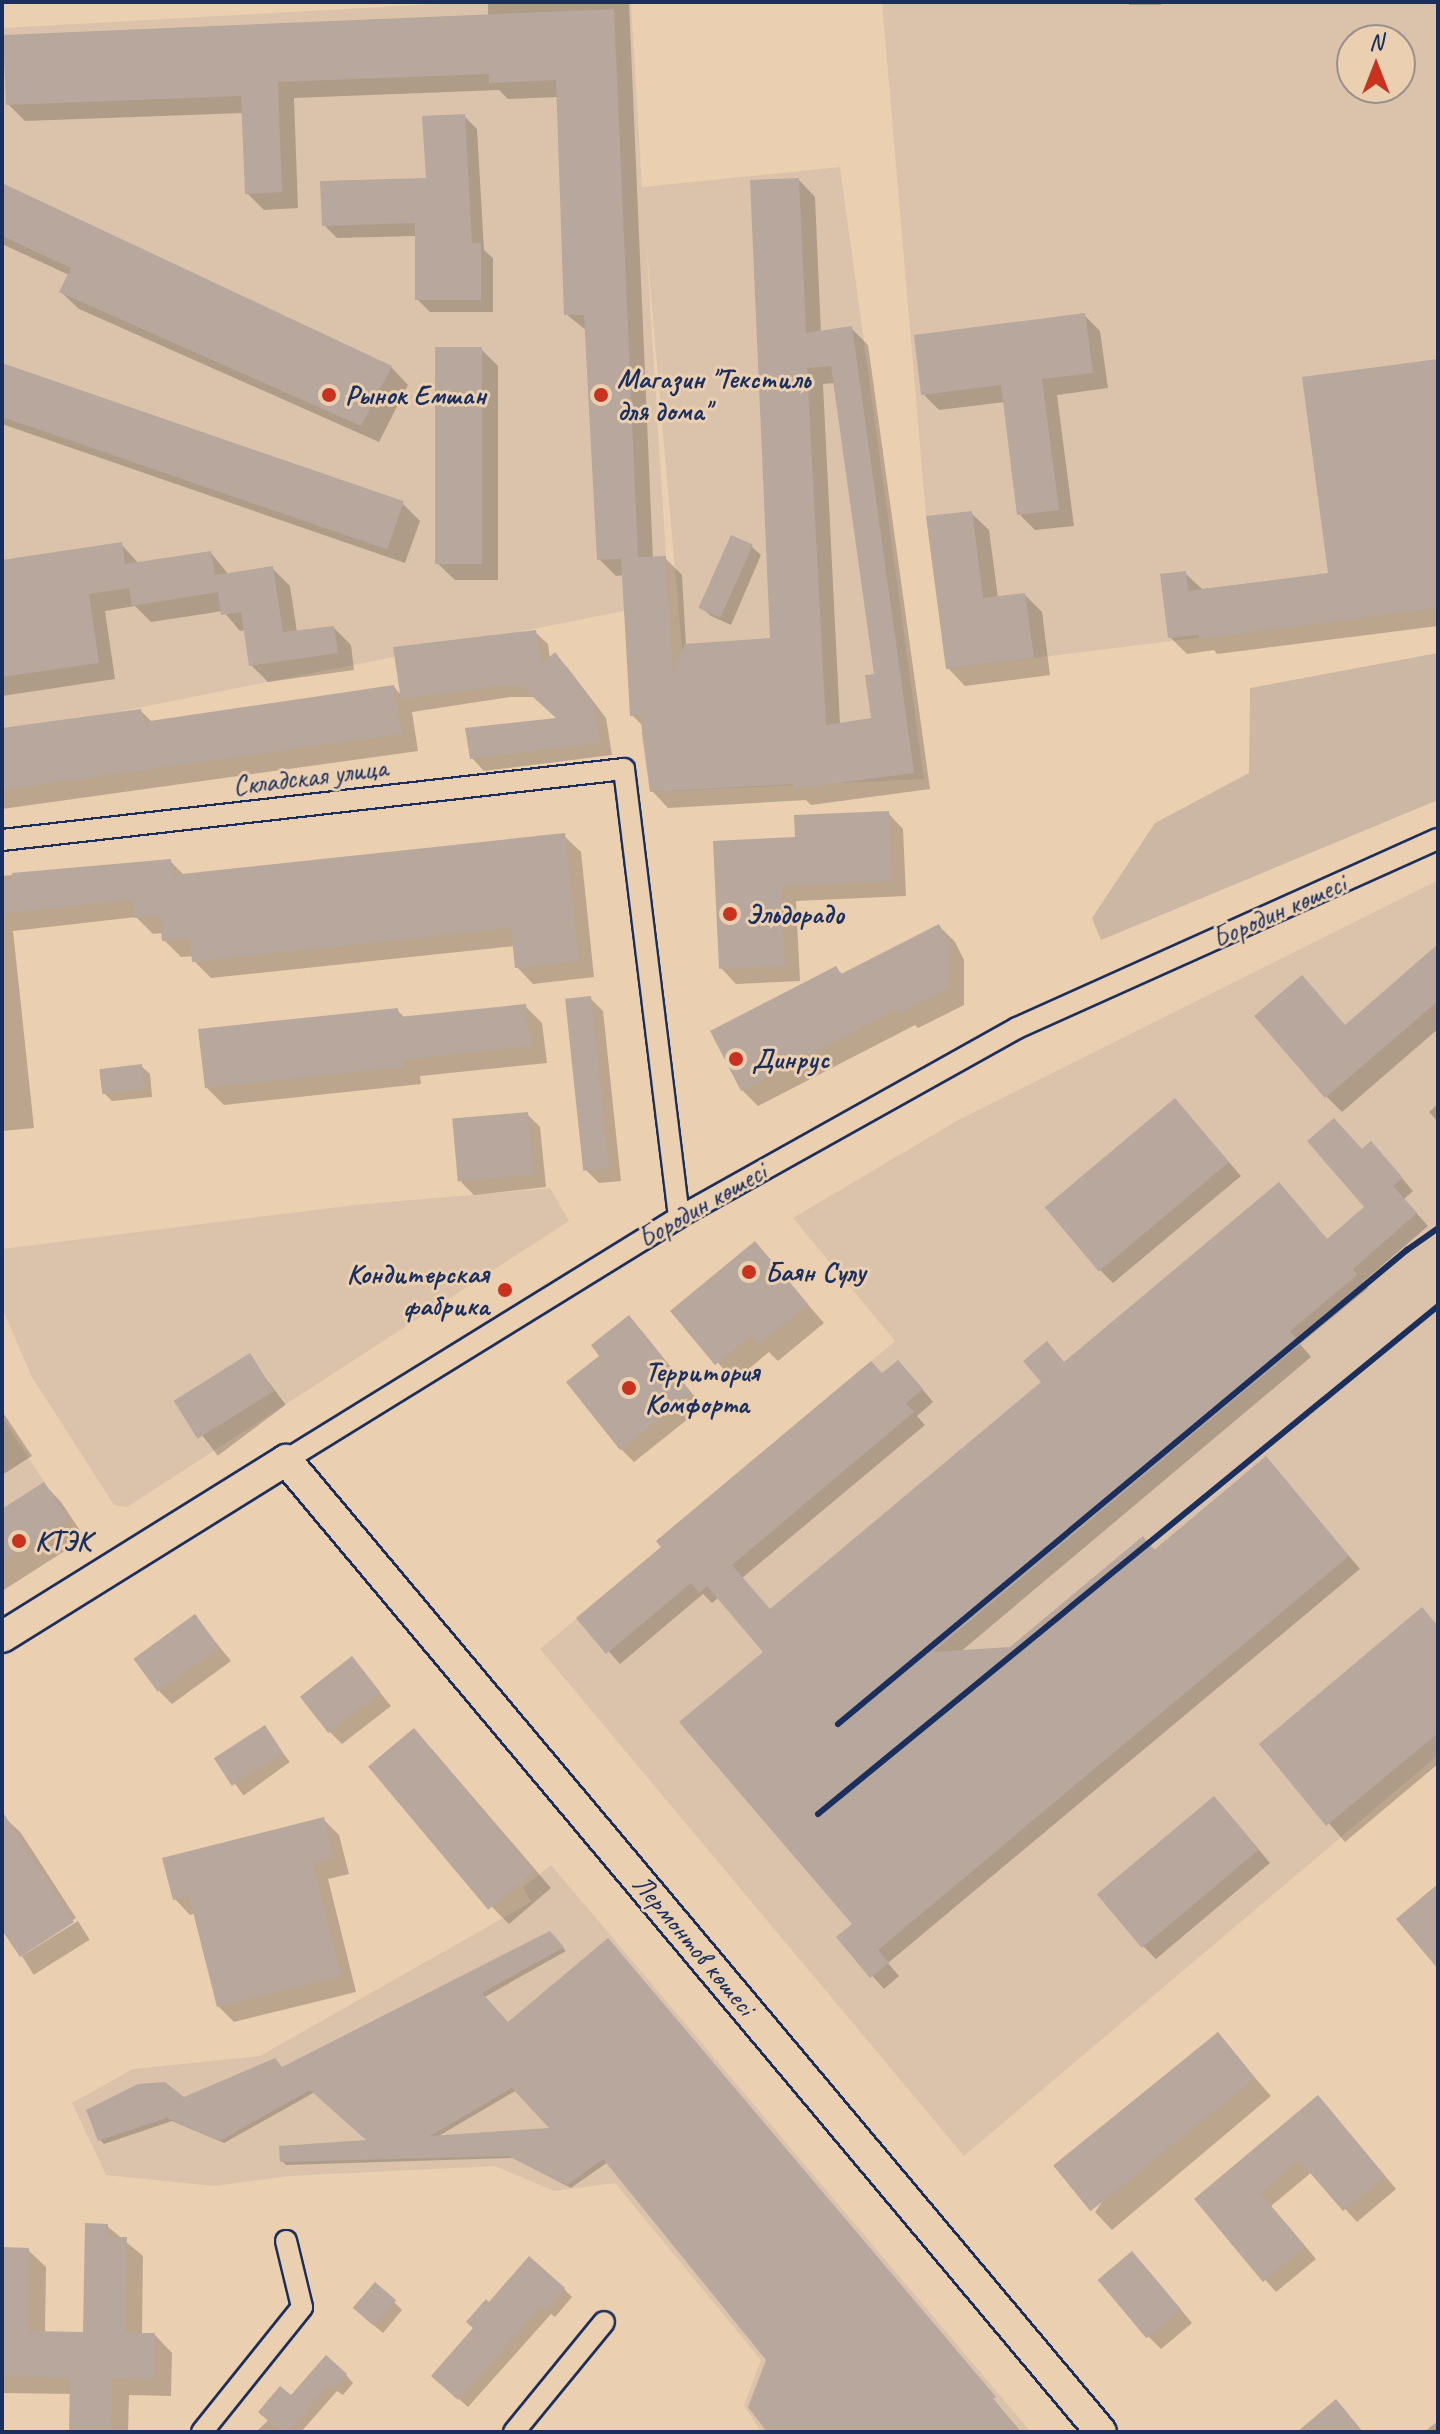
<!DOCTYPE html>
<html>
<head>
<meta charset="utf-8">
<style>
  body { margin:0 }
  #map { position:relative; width:1440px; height:2434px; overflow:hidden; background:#eacfb1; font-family:Caveat,sans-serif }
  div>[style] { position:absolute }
  .built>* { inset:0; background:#dbc3ab }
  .green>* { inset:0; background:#ccb7a5 }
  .shadow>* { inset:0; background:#0003; transform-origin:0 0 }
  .building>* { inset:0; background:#b7a79c; transform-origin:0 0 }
  .roads { filter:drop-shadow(2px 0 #1b2f5e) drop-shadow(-2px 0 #1b2f5e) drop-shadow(0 2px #1b2f5e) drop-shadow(0 -2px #1b2f5e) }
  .street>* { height:20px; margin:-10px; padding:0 10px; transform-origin:10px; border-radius:10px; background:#eacfb1 }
  .secondary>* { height:30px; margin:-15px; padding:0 15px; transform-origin:15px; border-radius:15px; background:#eacfb1 }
  .rail>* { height:6px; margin:-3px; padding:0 3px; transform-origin:3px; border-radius:3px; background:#1b2f5e }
  .dots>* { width:22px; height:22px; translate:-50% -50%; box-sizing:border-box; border:4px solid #eacfb1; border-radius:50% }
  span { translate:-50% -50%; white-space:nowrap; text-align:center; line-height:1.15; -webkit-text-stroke:6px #eacfb1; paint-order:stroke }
  .poi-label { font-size:28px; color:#1b2f5e; font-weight:700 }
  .left { translate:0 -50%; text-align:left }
  .right { translate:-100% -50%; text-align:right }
  .street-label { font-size:28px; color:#1b2f5e }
  .frame { position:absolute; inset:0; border:4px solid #1b2f5e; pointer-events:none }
  .north { position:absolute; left:1336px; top:24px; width:80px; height:80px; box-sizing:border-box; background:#eacfb1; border:2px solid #978f90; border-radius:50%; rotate:0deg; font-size:22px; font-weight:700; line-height:32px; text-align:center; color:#1b2f5e }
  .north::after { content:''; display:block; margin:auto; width:28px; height:36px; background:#c8321e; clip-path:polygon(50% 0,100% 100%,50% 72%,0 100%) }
</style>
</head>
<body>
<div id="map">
  <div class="built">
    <i style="clip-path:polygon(472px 2px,631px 2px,642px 187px,840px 167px,924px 779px,650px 792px,641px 732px,689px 728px,646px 240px,669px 602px,2px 735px,2px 28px)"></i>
    <i style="clip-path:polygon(evenodd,882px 2px,1438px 2px,1438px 608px,946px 669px,926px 516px,882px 2px,1352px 40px,1400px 40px,1400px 88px,1352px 88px,1352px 40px)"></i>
    <i style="clip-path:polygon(1438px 880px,1438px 1755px,964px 2156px,540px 1649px,661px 1548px,656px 1541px,895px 1341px,793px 1218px,960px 1119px)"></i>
    <i style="clip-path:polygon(550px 1188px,569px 1221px,127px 1507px,114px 1505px,32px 1377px,2px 1308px,2px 1249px,355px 1205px)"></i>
    <i style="clip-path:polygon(2px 1417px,69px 1520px,2px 1562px)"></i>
    <i style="clip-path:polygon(551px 1865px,1031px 2432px,761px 2432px,744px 2405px,761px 2360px,615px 2183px,554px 2191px,495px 2166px,290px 2176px,214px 2186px,106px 2175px,72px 2103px,133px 2069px,260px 2056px,531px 1902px,523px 1887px)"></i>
  </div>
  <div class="green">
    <i style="clip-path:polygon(1438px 653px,1438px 800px,1101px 940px,1092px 918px,1155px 823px,1249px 773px,1250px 688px)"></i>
  </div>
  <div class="shadow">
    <i style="clip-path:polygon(evenodd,488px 2px,629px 2px,653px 559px,665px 558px,682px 575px,686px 646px,772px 640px,799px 180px,815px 197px,821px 333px,851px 328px,868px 345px,930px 789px,811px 805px,806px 800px,668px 808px,652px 791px,643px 726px,632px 715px,624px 575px,616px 576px,599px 559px,587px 331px,566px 314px,559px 97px,508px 99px,499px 90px,294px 98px,298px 208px,264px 210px,247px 193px,244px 113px,25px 121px,8px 104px,488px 19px,488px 2px,835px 383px,876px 676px,873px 720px,840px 724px,823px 384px,835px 383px)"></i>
    <i style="left:1129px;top:2px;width:32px;height:3px"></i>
    <i style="clip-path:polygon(464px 116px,477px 129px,484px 250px,493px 258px,493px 312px,430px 312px,417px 299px,417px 236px,337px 238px,324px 225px,428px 180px)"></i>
    <i style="clip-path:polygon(2px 185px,391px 367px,408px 385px,379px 442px,79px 309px,61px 292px,69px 275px,2px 244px)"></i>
    <i style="clip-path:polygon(1084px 315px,1100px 331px,1108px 388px,1057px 395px,1074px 526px,1035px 530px,1019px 514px,1005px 402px,939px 410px,923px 394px)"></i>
    <i style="clip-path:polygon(481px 349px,498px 366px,498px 580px,455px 580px,437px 563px)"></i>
    <i style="clip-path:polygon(1438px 361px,1438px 626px,1217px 654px,1214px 650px,1187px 654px,1170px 637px,1185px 573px,1202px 589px,1330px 574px)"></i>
    <i style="clip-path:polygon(2px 365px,402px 503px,420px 521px,405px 563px,2px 424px)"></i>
    <i style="clip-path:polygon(971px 513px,989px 530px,998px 598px,1025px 595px,1042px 612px,1050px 675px,965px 686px,948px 668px)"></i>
    <i style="clip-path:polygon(732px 538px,752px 547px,761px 555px,731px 625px,711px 616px,702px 608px)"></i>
    <i style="clip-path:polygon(121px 544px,139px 564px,211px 553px,229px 575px,272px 568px,290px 586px,297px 632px,334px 628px,351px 645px,354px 670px,268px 682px,251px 665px,246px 630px,240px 631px,223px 611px,151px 622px,135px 606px,105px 611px,115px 679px,2px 696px,2px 562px)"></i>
    <i style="clip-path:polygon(535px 632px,548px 644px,550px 659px,554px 655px,567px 667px,606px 718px,612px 755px,484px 771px,472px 758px,560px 720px,535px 697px,510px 697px,412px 712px,418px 751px,2px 809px,2px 730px,141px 711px,153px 723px,394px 687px,402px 696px)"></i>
    <i style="clip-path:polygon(888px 813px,903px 829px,906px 896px,796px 901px,800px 981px,736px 984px,721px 968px,797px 839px)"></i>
    <i style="clip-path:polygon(564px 836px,581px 852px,594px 977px,533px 984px,517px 967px,514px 946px,211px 978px,194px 961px,194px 956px,181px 957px,164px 940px,163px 933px,153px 934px,136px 917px,13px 931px,34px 1128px,2px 1131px,2px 876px,170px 861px,185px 876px)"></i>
    <i style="clip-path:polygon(939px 926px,955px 942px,964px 960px,964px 1005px,918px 1028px,915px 1025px,758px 1106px,742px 1090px,836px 968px,843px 975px)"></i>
    <i style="clip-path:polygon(1438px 947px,1438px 1029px,1342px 1112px,1327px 1097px,1346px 1026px)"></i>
    <i style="clip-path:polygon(590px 998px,603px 1011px,621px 1181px,599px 1183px,586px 1170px)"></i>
    <i style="clip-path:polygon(525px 1006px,542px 1023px,547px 1063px,420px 1076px,421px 1084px,224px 1105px,206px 1087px,397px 1010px,406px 1019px)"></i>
    <i style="clip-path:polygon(141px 1066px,150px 1074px,152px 1097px,112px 1101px,104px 1093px)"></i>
    <i style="clip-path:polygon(1175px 1100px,1241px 1176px,1113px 1283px,1100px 1270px)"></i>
    <i style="clip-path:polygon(1438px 1104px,1438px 1122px,1429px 1112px)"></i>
    <i style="clip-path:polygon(527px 1114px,540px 1127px,546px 1187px,474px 1195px,461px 1182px)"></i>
    <i style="clip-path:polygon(1362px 1151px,1383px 1156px,1413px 1191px,1404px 1199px,1428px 1226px,1363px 1282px,1368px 1288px,1300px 1344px,1311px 1357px,959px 1653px,1010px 1649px,1143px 1539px,1156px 1551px,1277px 1471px,1360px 1569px,888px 1963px,899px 1976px,884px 1989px,838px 1937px,854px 1924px,766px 1652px,719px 1597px,712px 1603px,703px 1594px,620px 1664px,579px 1618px,882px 1375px,910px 1374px,933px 1402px,917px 1416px,925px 1425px,742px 1578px,770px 1611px,1279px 1184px,1328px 1241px,1367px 1207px)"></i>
    <i style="clip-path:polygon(755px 1243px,824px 1323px,778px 1361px,769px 1352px,734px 1381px,673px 1311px)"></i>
    <i style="clip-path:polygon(641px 1330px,703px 1407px,634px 1462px,621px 1449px)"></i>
    <i style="left:249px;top:1356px;width:61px;height:85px;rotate:53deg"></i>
    <i style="clip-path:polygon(2px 1411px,32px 1456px,2px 1475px)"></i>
    <i style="clip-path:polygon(44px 1484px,61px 1502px,85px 1538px,2px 1591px,2px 1511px)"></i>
    <i style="clip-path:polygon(1422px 1610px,1438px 1626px,1438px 1764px,1345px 1842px,1261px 1744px)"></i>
    <i style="clip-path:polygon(195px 1617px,231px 1661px,172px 1704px,159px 1691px)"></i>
    <i style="clip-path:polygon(352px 1659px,391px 1706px,342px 1744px,329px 1731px)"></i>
    <i style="left:265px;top:1728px;width:42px;height:57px;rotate:54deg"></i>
    <i style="clip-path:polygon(431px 1748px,551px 1888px,509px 1924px,492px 1907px)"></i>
    <i style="clip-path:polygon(1227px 1812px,1270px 1863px,1156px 1959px,1143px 1946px)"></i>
    <i style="clip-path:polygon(3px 1816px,21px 1833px,76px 1918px,22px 1953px,22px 1957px,2px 1927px)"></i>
    <i style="clip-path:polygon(323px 1819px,339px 1835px,349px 1874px,328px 1879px,356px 1992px,234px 2022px,218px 2006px,196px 1913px,190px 1915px,175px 1899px)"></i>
    <i style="left:78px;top:1921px;width:22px;height:66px;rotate:58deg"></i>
    <i style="clip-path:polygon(evenodd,549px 1933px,566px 1951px,483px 1998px,508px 2025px,612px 1944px,1021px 2432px,769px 2432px,768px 2359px,608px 2162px,571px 2188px,513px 2158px,286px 2165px,282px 2161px,370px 2142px,315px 2092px,224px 2143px,172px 2121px,104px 2144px,100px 2140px,184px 2099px,282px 2069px,549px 1933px,517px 2090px,553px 2130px,437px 2137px,517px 2090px)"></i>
    <i style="clip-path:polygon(1217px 2035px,1271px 2096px,1112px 2230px,1095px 2212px)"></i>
    <i style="clip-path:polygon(1330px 2110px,1396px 2189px,1357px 2222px,1312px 2172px,1271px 2206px,1316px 2259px,1276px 2292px,1196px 2200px)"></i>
    <i style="clip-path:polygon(107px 2226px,143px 2256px,142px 2335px,155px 2335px,172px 2353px,171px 2396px,129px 2395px,128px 2432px,71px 2432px,72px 2394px,2px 2393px,2px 2249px,28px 2250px,46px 2267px,45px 2334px,85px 2334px)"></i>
    <i style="clip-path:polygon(1145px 2267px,1192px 2323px,1161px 2349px,1148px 2336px)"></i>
    <i style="clip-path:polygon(564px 2289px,572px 2297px,555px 2317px,551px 2314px,468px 2407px,442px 2384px,490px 2305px)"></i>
    <i style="clip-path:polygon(394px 2302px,402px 2310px,383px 2333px,363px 2316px)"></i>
    <i style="clip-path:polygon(346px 2375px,353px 2383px,343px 2395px,337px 2391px,301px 2432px,256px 2432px,291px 2398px)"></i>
    <i style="clip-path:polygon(1438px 2421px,1438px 2432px,1424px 2432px)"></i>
  </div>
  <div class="building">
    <i style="clip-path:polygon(614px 9px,638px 558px,597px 560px,584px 315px,564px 315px,556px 80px,489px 83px,489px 74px,278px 82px,282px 192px,245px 194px,241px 96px,6px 105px,3px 35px)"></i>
    <i style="clip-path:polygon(465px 114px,472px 243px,481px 243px,481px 300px,415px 300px,415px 223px,322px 226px,320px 181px,426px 178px,422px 116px)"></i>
    <i style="clip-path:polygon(evenodd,799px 178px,806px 333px,852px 326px,914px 773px,793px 789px,793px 784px,650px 792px,640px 715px,630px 716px,621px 558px,666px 556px,673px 671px,685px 644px,770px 638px,750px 180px,799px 178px,831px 366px,874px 674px,865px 675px,871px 718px,826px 725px,807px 368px,831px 366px)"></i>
    <i style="clip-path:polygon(2px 183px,392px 366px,361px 426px,59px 292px,71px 268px,2px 236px)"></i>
    <i style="clip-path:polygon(1085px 313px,1093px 373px,1042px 379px,1059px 510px,1017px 515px,1001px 385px,921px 395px,914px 335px)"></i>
    <i style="left:435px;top:347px;width:47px;height:217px"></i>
    <i style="clip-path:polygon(1438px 359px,1438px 608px,1199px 639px,1198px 635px,1168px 638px,1160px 574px,1186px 571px,1188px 591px,1328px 573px,1302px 377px)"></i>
    <i style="left:2px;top:363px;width:425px;height:51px;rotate:19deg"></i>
    <i style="clip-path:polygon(972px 511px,983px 598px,1025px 593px,1034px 658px,946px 669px,926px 516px)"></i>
    <i style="left:731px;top:535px;width:24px;height:80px;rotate:24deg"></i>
    <i style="clip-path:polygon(122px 542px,125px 564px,211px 551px,215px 575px,273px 566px,283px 632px,334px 626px,338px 653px,249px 666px,241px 612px,221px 615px,218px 592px,132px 606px,129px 588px,89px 594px,99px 663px,2px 677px,2px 560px)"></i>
    <i style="clip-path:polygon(536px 630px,542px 664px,555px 652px,594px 703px,600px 743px,470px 759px,465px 728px,556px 718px,521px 686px,497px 686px,401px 700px,393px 647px)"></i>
    <i style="clip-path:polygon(394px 685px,402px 734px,2px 790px,2px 728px,141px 709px,143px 722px)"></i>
    <i style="clip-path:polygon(889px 811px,892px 881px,781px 886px,785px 966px,719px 969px,713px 841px,795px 837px,794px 815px)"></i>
    <i style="clip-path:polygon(565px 833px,579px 961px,515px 968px,511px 928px,192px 962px,190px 938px,162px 941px,160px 916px,134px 918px,132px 900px,2px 914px,2px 880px,12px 879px,12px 873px,171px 859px,173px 875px)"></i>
    <i style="clip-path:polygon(939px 924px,949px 943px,948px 989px,900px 1013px,898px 1009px,741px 1091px,710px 1031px,836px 966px,841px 974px)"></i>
    <i style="clip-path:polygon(1438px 944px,1438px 1001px,1325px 1098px,1254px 1016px,1302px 975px,1345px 1025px)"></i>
    <i style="left:591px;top:996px;width:173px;height:26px;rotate:84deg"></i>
    <i style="clip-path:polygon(526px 1004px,530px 1046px,403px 1060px,404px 1067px,205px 1088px,198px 1029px,398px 1008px,399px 1017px)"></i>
    <i style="left:142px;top:1064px;width:25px;height:43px;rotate:83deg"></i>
    <i style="left:1175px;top:1098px;width:84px;height:170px;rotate:50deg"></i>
    <i style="left:528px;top:1112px;width:63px;height:76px;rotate:85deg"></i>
    <i style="clip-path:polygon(1334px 1118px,1362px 1149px,1371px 1141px,1403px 1178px,1393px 1186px,1417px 1213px,1353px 1269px,1357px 1275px,1290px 1331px,1301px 1344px,933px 1652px,1010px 1647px,1143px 1536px,1154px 1550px,1266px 1456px,1349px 1556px,878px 1950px,889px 1963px,870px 1978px,836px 1937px,852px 1924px,679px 1722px,763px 1652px,707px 1586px,699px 1593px,691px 1583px,606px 1654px,576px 1618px,661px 1547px,656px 1541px,871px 1361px,882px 1373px,898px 1360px,923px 1389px,906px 1403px,914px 1412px,732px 1565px,770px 1609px,1041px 1382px,1023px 1361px,1047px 1341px,1064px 1362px,1279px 1182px,1327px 1239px,1364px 1207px,1307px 1141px)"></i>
    <i style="clip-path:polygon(755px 1241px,808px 1304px,759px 1345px,751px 1335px,715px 1365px,670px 1311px)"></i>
    <i style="clip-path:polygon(629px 1315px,691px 1393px,620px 1450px,566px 1382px,599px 1356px,591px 1345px)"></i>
    <i style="left:250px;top:1353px;width:45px;height:90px;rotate:58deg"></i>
    <i style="clip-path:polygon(44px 1482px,69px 1520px,2px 1562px,2px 1509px)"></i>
    <i style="clip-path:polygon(1422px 1607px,1438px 1626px,1438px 1733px,1326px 1826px,1259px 1744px)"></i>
    <i style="left:195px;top:1614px;width:41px;height:76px;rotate:54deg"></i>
    <i style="left:352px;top:1656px;width:46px;height:66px;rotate:52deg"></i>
    <i style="left:265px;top:1725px;width:33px;height:61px;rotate:57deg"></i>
    <i style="left:414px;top:1728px;width:187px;height:60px;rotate:50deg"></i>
    <i style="left:1214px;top:1796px;width:70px;height:153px;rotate:50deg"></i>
    <i style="clip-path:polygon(2px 1811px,74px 1922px,20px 1957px,2px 1930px)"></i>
    <i style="clip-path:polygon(324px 1817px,334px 1858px,313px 1864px,341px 1976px,217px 2007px,189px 1896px,173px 1900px,162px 1858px)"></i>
    <i style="clip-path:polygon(1438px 1884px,1438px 1969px,1396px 1919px)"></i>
    <i style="clip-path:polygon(evenodd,550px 1931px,564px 1947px,482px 1993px,508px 2022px,608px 1938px,996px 2397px,993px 2399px,1021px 2432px,767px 2432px,748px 2407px,766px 2360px,603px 2159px,567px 2185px,508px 2156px,280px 2162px,279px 2146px,366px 2140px,310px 2090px,220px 2141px,167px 2118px,98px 2141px,86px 2110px,138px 2084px,165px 2082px,184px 2097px,275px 2058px,282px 2067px,550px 1931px,512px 2088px,549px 2128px,430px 2136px,512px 2088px)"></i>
    <i style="left:1218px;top:2032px;width:59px;height:212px;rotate:51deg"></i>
    <i style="clip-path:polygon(1318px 2095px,1385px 2176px,1343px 2211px,1299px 2160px,1260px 2193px,1305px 2246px,1263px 2282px,1194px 2199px)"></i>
    <i style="clip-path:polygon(85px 2223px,108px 2224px,108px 2237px,127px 2237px,125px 2333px,155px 2333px,155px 2379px,112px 2378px,111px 2432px,69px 2432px,70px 2378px,2px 2376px,2px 2247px,29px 2248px,28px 2331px,83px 2332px)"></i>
    <i style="left:1132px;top:2251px;width:76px;height:45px;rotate:50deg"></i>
    <i style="clip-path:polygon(529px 2256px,565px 2288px,546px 2310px,541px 2307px,458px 2400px,431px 2376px,473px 2328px,466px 2322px,486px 2299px,489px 2302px)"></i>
    <i style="left:375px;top:2282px;width:28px;height:34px;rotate:41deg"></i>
    <i style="clip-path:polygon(326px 2355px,347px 2374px,334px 2389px,329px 2385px,287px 2432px,281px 2432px,258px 2412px,280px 2386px,291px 2395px)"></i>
    <i style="clip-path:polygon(1336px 2399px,1363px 2432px,1297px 2432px)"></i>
  </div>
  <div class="roads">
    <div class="street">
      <i style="left:2px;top:840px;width:626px;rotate:-6.51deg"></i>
      <i style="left:624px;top:769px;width:451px;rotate:83deg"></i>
      <i style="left:286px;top:1460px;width:462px;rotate:-31.7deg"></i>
      <i style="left:679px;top:1217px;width:387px;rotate:-29.2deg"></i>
      <i style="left:1017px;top:1028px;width:461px;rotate:-24.2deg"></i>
      <i style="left:202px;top:2432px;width:160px;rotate:-51.3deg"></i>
      <i style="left:302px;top:2307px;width:68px;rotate:-103.6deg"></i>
      <i style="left:514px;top:2432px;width:142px;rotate:-50.7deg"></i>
    </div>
    <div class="secondary">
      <i style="left:2px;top:1637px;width:335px;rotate:-31.9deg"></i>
      <i style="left:286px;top:1460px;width:1268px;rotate:50.02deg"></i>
    </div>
  </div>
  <div class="rail">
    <i style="left:838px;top:1724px;width:741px;rotate:-39.8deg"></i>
    <i style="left:1407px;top:1250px;width:38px;rotate:-35deg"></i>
    <i style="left:818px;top:1814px;width:802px;rotate:-39.33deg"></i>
  </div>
  <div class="dots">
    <i style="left:329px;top:395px;background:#c8321e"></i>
    <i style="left:601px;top:395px;background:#c8321e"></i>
    <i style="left:730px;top:914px;background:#c8321e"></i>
    <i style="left:736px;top:1059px;background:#c8321e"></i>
    <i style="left:749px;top:1272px;background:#c8321e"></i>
    <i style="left:505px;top:1290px;background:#c8321e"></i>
    <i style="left:629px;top:1388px;background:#c8321e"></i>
    <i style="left:19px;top:1541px;background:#c8321e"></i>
  </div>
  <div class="poi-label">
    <span class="left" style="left:617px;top:395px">Магазин "Текстиль<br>для дома"</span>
    <span class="left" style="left:345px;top:395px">Рынок Емшан</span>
    <span class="left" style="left:746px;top:914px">Эльдорадо</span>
    <span class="left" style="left:752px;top:1059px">Динрус</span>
    <span class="left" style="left:765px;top:1272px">Баян Сулу</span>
    <span class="right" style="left:489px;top:1290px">Кондитерская<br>фабрика</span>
    <span class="left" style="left:645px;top:1388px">Территория<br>Комфорта</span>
    <span class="left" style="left:35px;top:1541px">КТЭК</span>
  </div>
  <div class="street-label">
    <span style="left:310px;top:777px;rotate:-7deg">Складская улица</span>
    <span style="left:1279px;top:911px;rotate:-24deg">Бородин көшесі</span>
    <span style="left:702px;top:1205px;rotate:-30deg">Бородин көшесі</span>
    <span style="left:694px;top:1945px;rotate:50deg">Лермонтов көшесі</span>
  </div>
  <div class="frame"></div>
  <div class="north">N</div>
</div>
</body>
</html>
